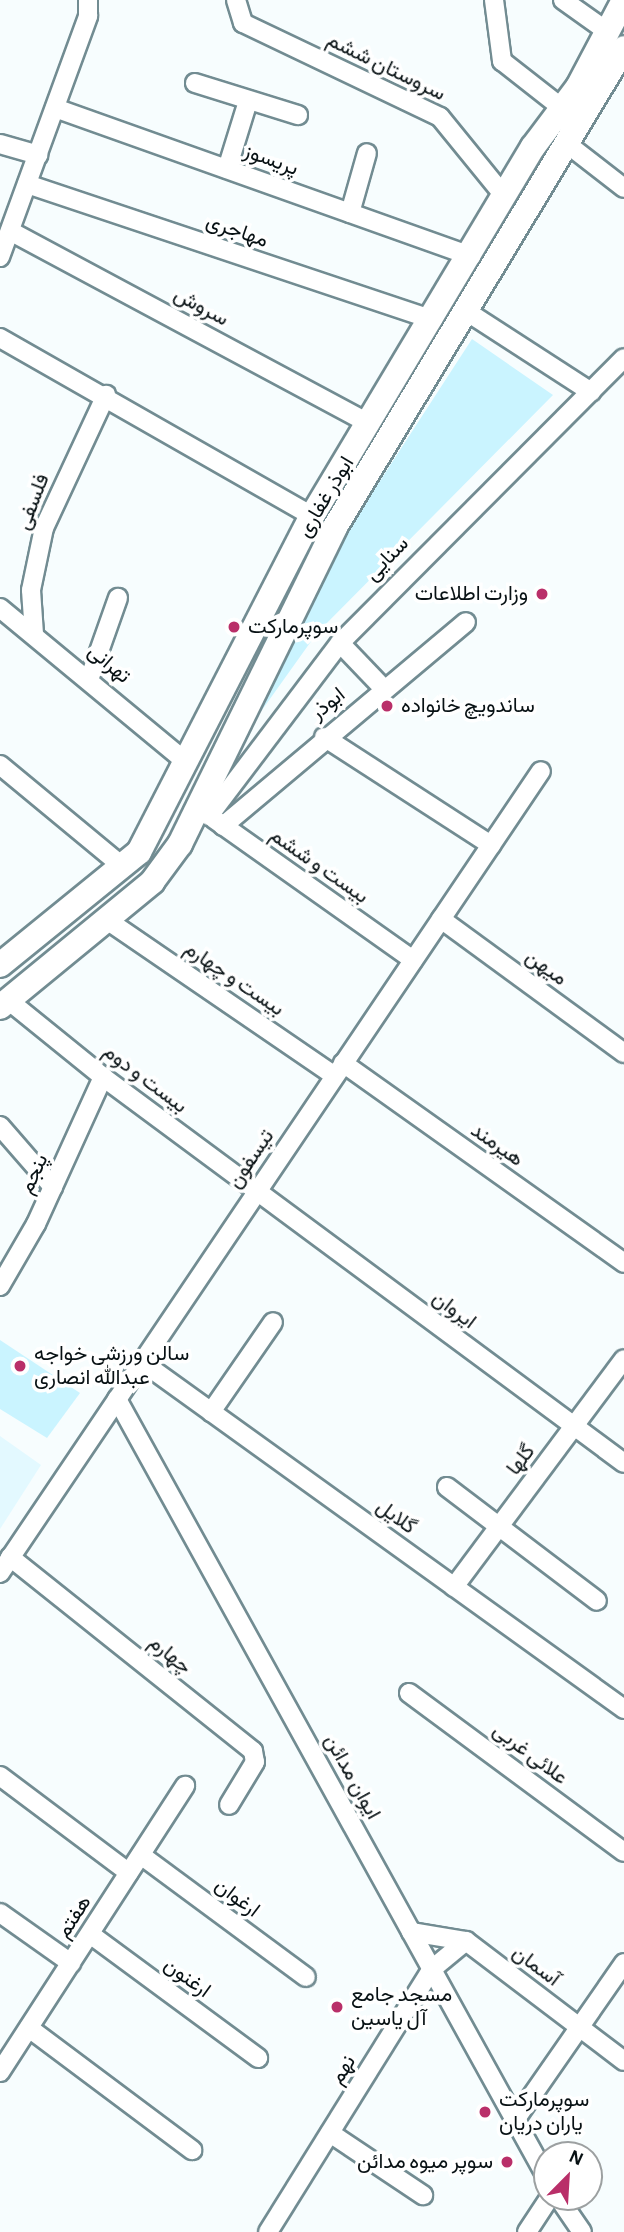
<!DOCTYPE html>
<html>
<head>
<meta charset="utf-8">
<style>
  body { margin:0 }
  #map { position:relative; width:624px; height:2232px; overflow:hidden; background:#f7fdfe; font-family:"Alegreya Sans",Vazirmatn,sans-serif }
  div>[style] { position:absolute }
  .built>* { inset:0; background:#e3f9ff }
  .green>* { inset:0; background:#caf4ff }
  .roads { filter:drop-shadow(2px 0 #728c92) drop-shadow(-2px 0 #728c92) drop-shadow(0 2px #728c92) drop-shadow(0 -2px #728c92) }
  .minor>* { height:18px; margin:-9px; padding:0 9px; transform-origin:9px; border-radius:9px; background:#fff }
  .secondary>* { height:24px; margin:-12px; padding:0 12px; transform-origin:12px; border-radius:12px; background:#fff }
  .dots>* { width:19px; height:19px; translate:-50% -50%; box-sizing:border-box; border:4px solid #fff; border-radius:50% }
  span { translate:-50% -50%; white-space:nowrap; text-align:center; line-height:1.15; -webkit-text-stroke:7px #fff; paint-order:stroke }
  .street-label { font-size:21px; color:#081114 }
  .poi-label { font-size:21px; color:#081114 }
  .right { translate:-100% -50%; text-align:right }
  .left { translate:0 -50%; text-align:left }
  .north { position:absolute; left:533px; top:2141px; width:70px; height:70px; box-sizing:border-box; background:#fff; border:2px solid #9ca0a1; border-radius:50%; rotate:24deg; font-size:19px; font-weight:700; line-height:28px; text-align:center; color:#081114 }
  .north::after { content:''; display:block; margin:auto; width:24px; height:32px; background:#b92f69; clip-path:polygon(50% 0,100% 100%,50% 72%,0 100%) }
</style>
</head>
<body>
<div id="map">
  <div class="built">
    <i style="clip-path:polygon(0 1436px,41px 1465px,0 1529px)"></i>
  </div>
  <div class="green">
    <i style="clip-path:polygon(472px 339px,553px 395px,317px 633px,240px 741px,295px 612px)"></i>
    <i style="clip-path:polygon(0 1340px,80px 1393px,47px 1438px,0 1409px)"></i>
  </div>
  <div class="roads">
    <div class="minor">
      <i style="left:236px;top:0;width:24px;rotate:73deg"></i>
      <i style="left:243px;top:23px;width:218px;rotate:25.5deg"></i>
      <i style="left:440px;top:117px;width:103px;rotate:50.9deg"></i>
      <i style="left:494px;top:0;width:62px;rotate:82.5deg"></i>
      <i style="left:502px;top:61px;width:76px;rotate:38.1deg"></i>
      <i style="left:563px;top:0;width:55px;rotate:35.4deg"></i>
      <i style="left:195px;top:83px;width:108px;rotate:17.3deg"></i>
      <i style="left:55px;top:108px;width:442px;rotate:19.6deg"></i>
      <i style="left:566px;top:143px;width:73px;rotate:37.8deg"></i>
      <i style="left:0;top:144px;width:40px;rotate:16deg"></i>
      <i style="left:227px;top:169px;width:71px;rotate:-72.8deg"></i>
      <i style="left:27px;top:184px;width:428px;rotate:18.5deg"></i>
      <i style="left:350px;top:213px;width:62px;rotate:-74.2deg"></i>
      <i style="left:10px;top:231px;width:408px;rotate:28.2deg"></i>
      <i style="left:0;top:257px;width:257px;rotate:-69.9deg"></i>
      <i style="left:88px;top:16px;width:16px;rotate:-90deg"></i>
      <i style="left:466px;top:311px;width:149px;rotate:32.9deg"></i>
      <i style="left:0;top:338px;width:359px;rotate:29.7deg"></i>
      <i style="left:0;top:608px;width:240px;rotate:39.6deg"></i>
      <i style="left:34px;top:634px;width:44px;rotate:-93.9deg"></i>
      <i style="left:31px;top:590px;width:63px;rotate:-78.2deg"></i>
      <i style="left:44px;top:528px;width:147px;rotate:-65deg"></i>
      <i style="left:340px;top:643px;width:62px;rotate:46.3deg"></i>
      <i style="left:90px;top:677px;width:84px;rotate:-70.5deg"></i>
      <i style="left:324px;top:737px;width:199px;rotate:32.9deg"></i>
      <i style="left:0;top:765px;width:158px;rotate:39.6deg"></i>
      <i style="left:209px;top:816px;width:217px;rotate:-52.9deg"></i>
      <i style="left:340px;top:643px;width:402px;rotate:-45.1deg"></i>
      <i style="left:214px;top:819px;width:244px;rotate:35.3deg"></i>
      <i style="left:223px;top:826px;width:317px;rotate:-40deg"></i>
      <i style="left:441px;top:919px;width:227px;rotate:36.2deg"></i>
      <i style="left:107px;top:920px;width:276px;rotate:34.4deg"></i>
      <i style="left:8px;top:1000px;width:122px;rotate:39deg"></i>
      <i style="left:103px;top:1077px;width:648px;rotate:36.53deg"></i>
      <i style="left:343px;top:1063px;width:345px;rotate:35.4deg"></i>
      <i style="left:0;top:1126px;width:81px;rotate:49deg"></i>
      <i style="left:0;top:1286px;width:72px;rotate:-59.9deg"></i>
      <i style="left:36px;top:1224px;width:162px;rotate:-65.5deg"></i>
      <i style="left:142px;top:1362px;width:594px;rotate:35.75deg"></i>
      <i style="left:117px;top:1399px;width:890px;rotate:61.1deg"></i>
      <i style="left:211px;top:1412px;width:109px;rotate:-55.4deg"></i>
      <i style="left:447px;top:1487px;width:188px;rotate:37.2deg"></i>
      <i style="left:10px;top:1557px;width:311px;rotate:38.6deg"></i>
      <i style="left:253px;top:1751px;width:11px;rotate:80deg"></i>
      <i style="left:255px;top:1762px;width:50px;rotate:121.2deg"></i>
      <i style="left:0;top:1573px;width:967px;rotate:-56deg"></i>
      <i style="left:454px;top:1587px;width:284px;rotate:-53.3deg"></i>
      <i style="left:409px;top:1693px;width:267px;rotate:36.5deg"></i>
      <i style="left:0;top:1776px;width:161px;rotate:36.9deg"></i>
      <i style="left:141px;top:1855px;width:205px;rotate:36.5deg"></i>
      <i style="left:0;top:1913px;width:87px;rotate:35.2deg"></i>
      <i style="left:411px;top:1932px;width:56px;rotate:9.3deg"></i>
      <i style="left:466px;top:1941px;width:198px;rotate:37.2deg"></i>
      <i style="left:90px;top:1934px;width:209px;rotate:36.4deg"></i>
      <i style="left:29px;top:2028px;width:204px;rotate:36.8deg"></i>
      <i style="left:0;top:2072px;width:341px;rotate:-57.1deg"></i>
      <i style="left:515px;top:2120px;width:191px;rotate:-55.2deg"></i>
      <i style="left:330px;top:2133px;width:112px;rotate:33.7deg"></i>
      <i style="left:558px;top:2197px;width:42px;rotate:55.6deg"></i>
      <i style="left:268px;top:2232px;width:310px;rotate:-58.1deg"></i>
      <i style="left:432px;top:1969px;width:44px;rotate:-39.5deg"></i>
      <i style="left:527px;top:2232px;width:42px;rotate:-56.7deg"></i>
    </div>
    <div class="secondary">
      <i style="left:0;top:965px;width:179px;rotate:-39.1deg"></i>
      <i style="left:139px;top:852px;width:378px;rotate:-62.8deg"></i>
      <i style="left:312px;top:516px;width:430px;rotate:-59.1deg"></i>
      <i style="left:533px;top:147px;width:75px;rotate:-53.1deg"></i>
      <i style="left:578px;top:87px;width:98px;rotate:-62.1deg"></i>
      <i style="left:0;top:1007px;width:197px;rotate:-39.4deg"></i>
      <i style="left:152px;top:882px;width:47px;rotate:-53.6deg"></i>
      <i style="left:180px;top:844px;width:353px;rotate:-63.9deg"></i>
      <i style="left:335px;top:527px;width:559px;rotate:-58.9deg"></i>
    </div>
  </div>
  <div class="dots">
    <i style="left:542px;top:594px;background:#b92f69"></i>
    <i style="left:234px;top:627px;background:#b92f69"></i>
    <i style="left:387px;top:706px;background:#b92f69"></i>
    <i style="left:20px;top:1366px;background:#b92f69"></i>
    <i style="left:337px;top:2007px;background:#b92f69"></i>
    <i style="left:485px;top:2112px;background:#b92f69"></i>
    <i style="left:507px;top:2162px;background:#b92f69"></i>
  </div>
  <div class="street-label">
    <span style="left:386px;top:67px;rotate:26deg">سروستان ششم</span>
    <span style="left:271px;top:160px;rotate:20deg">پریسوز</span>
    <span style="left:237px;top:231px;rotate:19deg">مهاجری</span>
    <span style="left:201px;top:307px;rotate:28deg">سروش</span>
    <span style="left:326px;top:497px;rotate:-59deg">ابوذر غفاری</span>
    <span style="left:33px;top:502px;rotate:-69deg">فلسفی</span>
    <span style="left:387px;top:559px;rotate:-46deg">سنایی</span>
    <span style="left:109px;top:664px;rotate:40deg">تهرانی</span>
    <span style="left:328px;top:704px;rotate:-39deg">ابوذر</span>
    <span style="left:319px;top:866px;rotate:35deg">بیست و ششم</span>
    <span style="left:546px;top:968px;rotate:36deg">میهن</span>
    <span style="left:234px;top:979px;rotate:34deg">بیست و چهارم</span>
    <span style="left:145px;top:1079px;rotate:37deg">بیست و دوم</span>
    <span style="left:497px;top:1145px;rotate:35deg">هیرمند</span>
    <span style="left:251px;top:1159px;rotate:-56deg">تیسفون</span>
    <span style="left:34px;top:1174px;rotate:-65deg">پنجم</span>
    <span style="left:454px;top:1310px;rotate:37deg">ایروان</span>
    <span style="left:521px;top:1460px;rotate:-53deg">گلها</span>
    <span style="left:396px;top:1517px;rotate:36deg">گلایل</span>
    <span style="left:170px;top:1655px;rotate:39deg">چهارم</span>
    <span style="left:530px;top:1754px;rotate:37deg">علائی غربی</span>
    <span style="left:352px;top:1777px;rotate:61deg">ایوان مدائن</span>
    <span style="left:237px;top:1898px;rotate:37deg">ارغوان</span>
    <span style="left:74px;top:1917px;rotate:-57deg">هفتم</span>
    <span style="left:536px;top:1966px;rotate:37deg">آسمان</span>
    <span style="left:187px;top:1978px;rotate:36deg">ارغنون</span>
    <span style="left:343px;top:2070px;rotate:-58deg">نهم</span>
  </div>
  <div class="poi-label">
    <span class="right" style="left:528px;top:594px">وزارت اطلاعات</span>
    <span class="left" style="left:248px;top:627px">سوپرمارکت</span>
    <span class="left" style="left:401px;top:706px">ساندویچ خانواده</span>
    <span class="left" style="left:34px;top:1366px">سالن ورزشی خواجه<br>عبدالله انصاری</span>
    <span class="left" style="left:351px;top:2007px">مسجد جامع<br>آل یاسین</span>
    <span class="left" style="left:499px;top:2112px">سوپرمارکت<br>یاران دریان</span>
    <span class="right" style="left:493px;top:2162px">سوپر میوه مدائن</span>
  </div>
  <div class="north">N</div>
</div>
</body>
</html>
